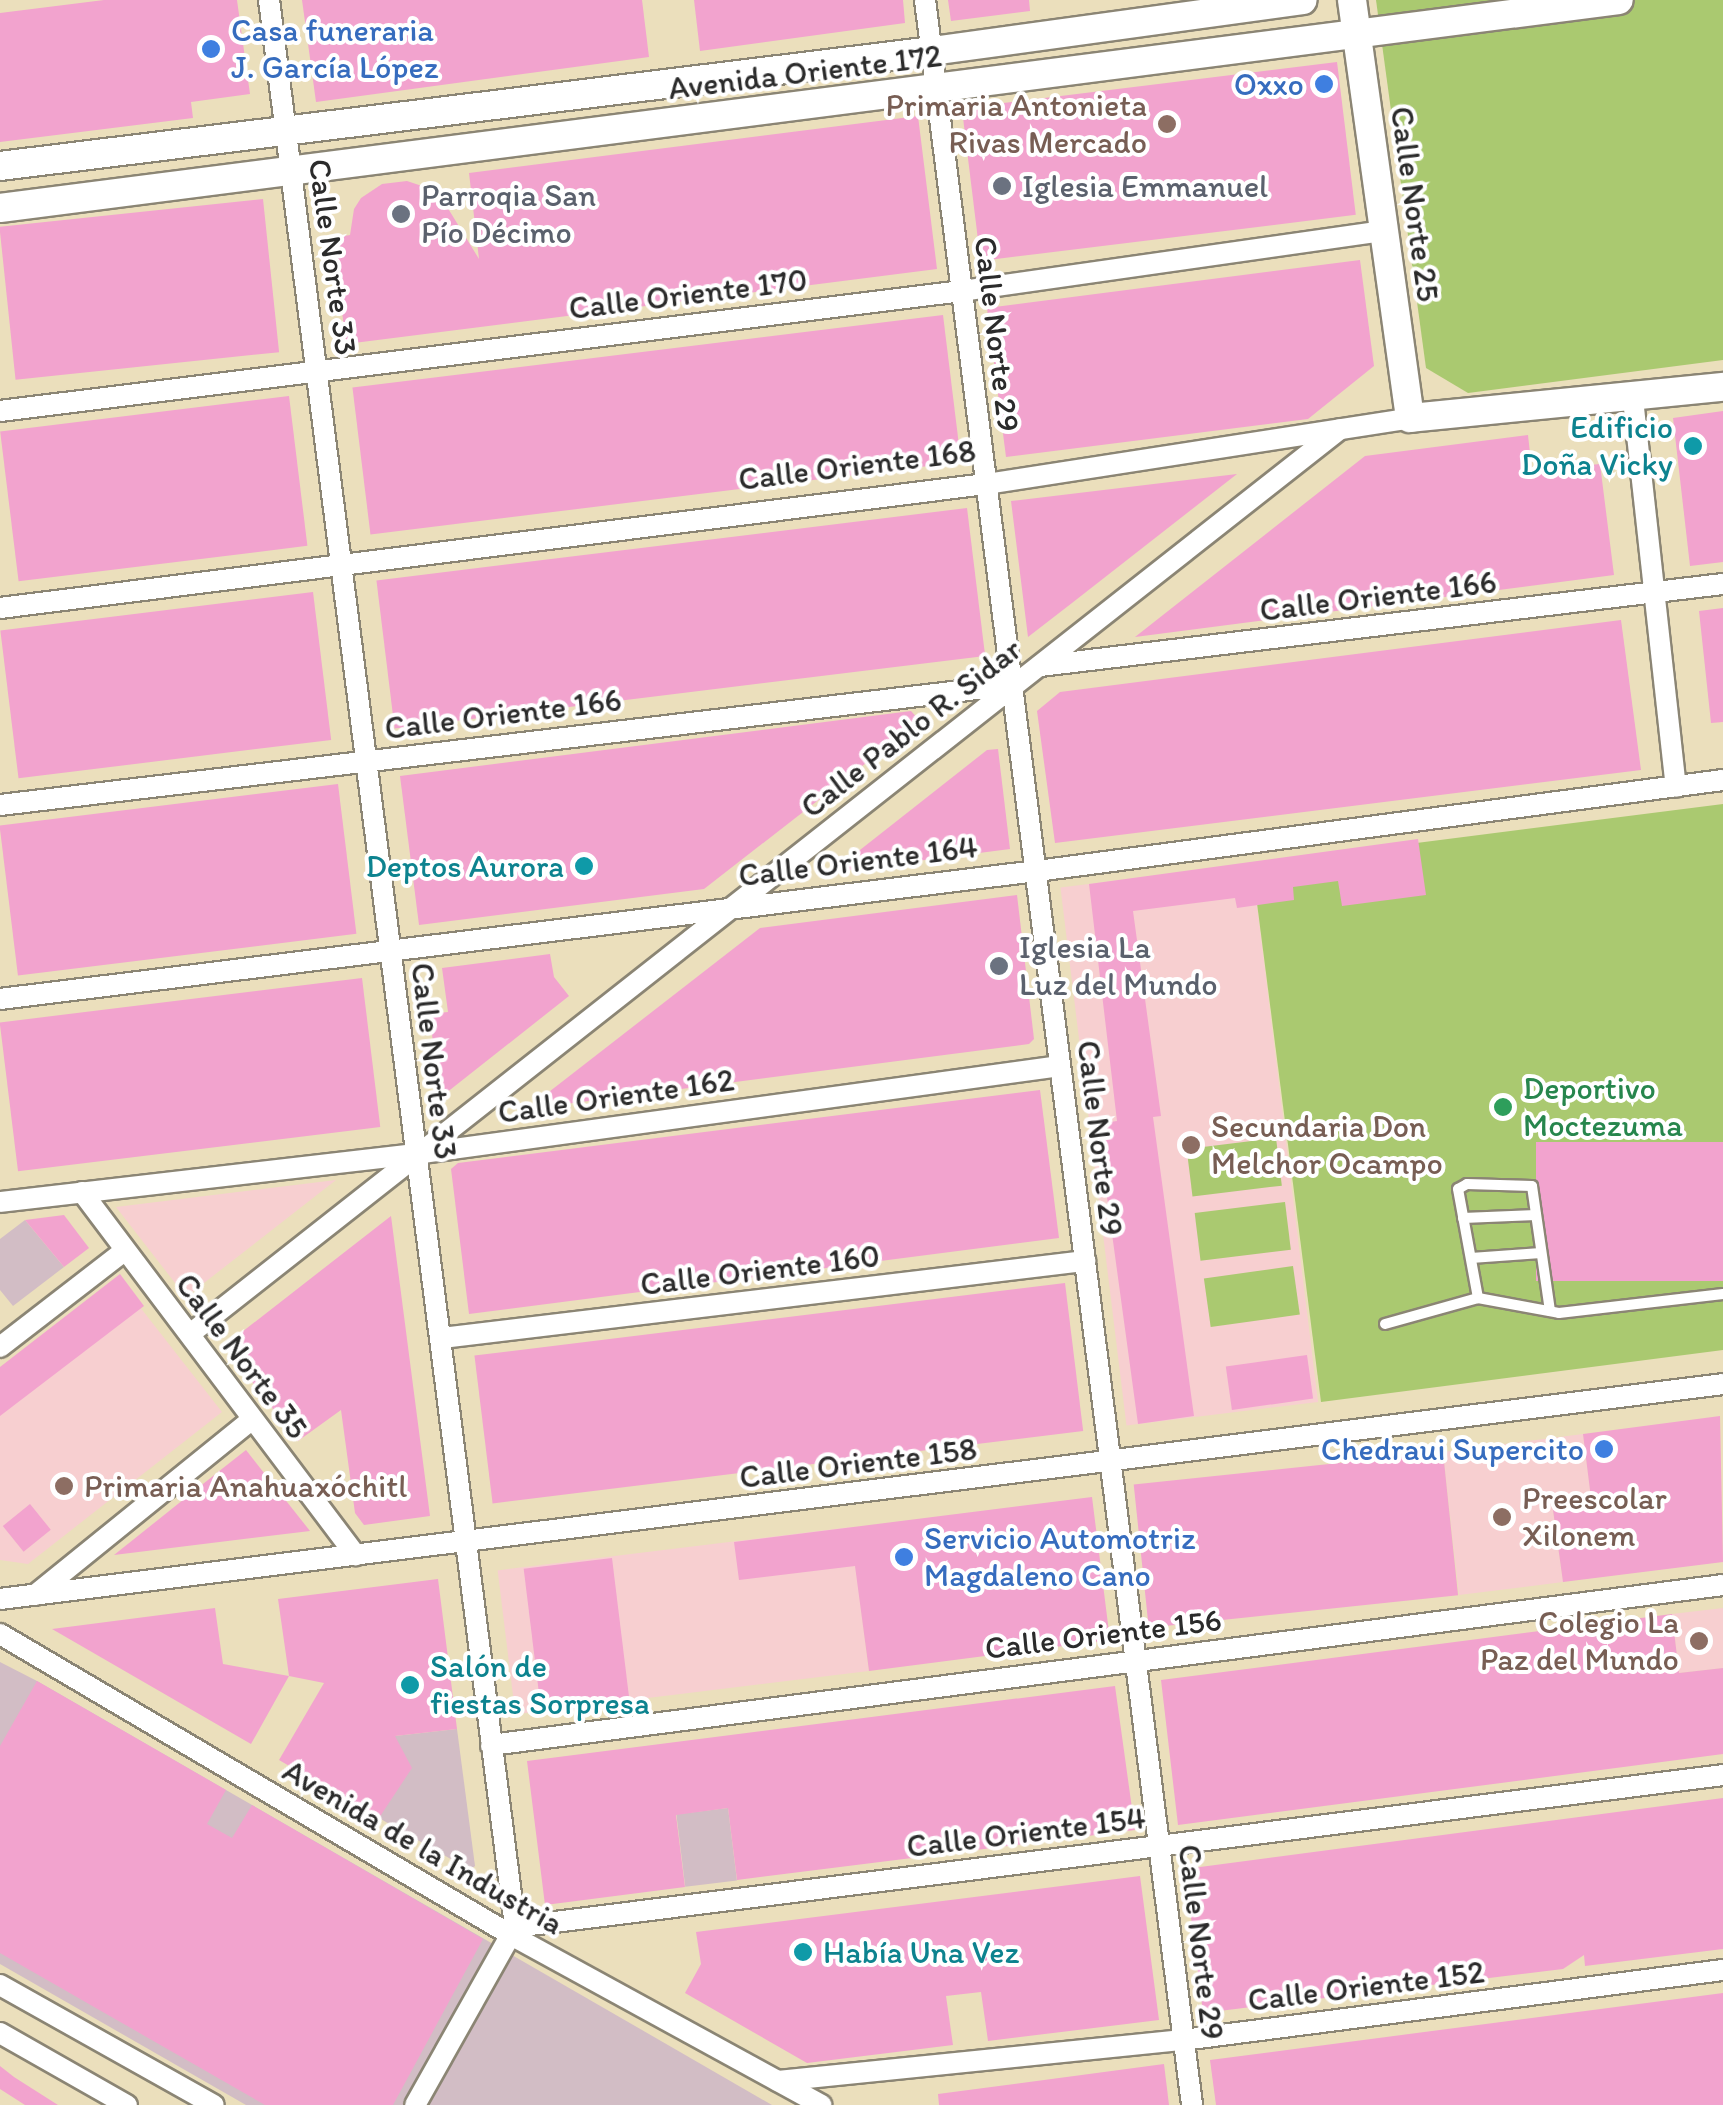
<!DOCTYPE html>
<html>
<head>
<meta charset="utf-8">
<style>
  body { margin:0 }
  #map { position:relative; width:1723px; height:2105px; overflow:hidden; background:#ebdfbc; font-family:Itim,sans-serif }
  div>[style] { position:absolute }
  .built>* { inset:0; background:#f7cfd0; transform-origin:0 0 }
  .industrial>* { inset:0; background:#d2bdc5; transform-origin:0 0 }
  .green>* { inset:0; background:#aac970; transform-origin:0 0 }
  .building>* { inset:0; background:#f2a3ce; transform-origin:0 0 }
  .roads { filter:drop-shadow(2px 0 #8b8574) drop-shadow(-2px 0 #8b8574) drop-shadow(0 2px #8b8574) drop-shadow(0 -2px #8b8574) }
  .lane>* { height:10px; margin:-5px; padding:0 5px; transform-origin:5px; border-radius:5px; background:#fff }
  .street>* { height:20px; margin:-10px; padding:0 10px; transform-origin:10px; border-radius:10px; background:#fff }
  .secondary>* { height:28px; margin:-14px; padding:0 14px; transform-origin:14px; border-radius:14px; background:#fff }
  .dots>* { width:28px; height:28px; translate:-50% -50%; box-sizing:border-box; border:5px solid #fff; border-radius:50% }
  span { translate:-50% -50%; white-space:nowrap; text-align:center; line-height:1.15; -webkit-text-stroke:8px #fff; paint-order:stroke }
  .shop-label { font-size:32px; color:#366cbe }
  .left { translate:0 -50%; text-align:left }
  .right { translate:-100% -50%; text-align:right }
  .street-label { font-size:32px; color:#2b2b2b }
  .education-label { font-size:32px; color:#785e54 }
  .worship-label { font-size:32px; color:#5b616d }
  .culture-label { font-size:32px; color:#0d838f }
  .leisure-label { font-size:32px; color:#27864d }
</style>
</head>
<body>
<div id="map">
  <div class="built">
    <i style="left:1252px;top:864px;width:542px;height:193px;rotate:83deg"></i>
    <i style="clip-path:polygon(336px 1180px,186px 1297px,116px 1207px)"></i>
    <i style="clip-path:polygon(118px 1279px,222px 1412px,28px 1564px,0 1560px,0 1370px)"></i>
    <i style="clip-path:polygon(1583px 1434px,1592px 1505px,1553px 1511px,1563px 1582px,1459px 1595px,1443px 1452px)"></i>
    <i style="left:851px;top:1527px;width:145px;height:356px;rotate:83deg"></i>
    <i style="clip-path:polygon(1723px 1608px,1723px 1668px,1679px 1673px,1672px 1614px)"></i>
  </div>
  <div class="industrial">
    <i style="clip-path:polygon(25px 1220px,64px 1267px,13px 1306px,0 1290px,0 1239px)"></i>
    <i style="clip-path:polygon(0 1662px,37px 1681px,772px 2105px,246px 2105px,0 1964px)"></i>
    <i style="clip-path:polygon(457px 1729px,475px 1866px,470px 1870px,379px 1818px,395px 1736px)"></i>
    <i style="left:728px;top:1808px;width:73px;height:52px;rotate:83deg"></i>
  </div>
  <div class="green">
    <i style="clip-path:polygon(1376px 0,1723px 0,1723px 360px,1468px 393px,1426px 368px)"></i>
    <i style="clip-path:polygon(1723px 804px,1723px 1350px,1321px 1402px,1252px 864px)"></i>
    <i style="left:1276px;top:1138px;width:48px;height:90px;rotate:83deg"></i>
    <i style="left:1285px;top:1202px;width:48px;height:91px;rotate:83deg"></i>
    <i style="left:1293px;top:1266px;width:49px;height:90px;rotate:82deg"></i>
  </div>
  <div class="building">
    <i style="clip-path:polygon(104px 0,237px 0,250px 94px,191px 102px,193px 118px,0 142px,0 13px)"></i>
    <i style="clip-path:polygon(302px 0,642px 0,649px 57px,316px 102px)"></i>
    <i style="clip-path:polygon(694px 0,903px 0,905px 23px,700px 51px)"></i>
    <i style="clip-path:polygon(948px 0,1029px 0,1030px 11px,951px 21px)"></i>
    <i style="left:1337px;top:62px;width:154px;height:378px;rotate:83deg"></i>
    <i style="clip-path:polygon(918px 116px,937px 269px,346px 344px,333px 238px,350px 235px,354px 209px,361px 198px,382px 184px,407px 181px,431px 189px,441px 197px,479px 259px,469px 173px)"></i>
    <i style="left:263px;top:199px;width:154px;height:265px;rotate:84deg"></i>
    <i style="clip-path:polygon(1360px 260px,1374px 366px,1308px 419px,1006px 457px,987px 308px)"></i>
    <i style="left:943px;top:315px;width:148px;height:595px;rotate:83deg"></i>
    <i style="left:289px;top:396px;width:151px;height:291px;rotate:83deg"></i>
    <i style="clip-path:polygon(1723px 411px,1723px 562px,1690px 566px,1673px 418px)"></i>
    <i style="clip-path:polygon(1528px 435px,1532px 471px,1600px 464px,1614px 575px,1135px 637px,1365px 456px)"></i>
    <i style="clip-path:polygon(1237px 474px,1072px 603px,1028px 637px,1011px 501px)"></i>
    <i style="left:967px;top:508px;width:149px;height:595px;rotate:83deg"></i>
    <i style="left:313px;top:592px;width:149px;height:315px;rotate:83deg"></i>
    <i style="clip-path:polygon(1723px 608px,1723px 722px,1711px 723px,1699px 611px)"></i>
    <i style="clip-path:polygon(1621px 620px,1641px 770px,1055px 843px,1037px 711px,1060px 692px)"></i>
    <i style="clip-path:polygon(911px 711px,920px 721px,704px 889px,419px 925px,400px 776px)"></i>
    <i style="clip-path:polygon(998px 749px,1010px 849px,832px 872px,987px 750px)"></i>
    <i style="left:338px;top:784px;width:151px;height:341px;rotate:83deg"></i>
    <i style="clip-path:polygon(1418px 839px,1426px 895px,1342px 906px,1338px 881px,1293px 887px,1294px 900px,1237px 908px,1235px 898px,1133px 911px,1161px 1116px,1153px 1117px,1194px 1416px,1138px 1424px,1097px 1124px,1117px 1121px,1089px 884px)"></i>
    <i style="clip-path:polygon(1017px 895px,1034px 1039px,1029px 1044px,527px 1109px,760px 928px)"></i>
    <i style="clip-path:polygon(550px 954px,554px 977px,569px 996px,441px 1097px,429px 1014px,448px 1012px,442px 968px)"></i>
    <i style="left:362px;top:978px;width:150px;height:365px;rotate:83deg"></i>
    <i style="clip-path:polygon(1040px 1090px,1059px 1238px,469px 1314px,451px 1169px,458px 1163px)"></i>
    <i style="left:1723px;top:1142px;width:139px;height:187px;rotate:90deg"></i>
    <i style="clip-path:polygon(64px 1215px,89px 1248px,64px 1267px,25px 1220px)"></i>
    <i style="clip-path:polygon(391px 1216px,430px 1516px,364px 1525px,355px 1513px,341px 1410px,298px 1441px,224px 1346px)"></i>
    <i style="clip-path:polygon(120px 1274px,144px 1306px,0 1416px,0 1367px)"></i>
    <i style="left:1065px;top:1283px;width:149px;height:595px;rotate:83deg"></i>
    <i style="left:1307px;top:1355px;width:44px;height:82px;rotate:82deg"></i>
    <i style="clip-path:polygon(1720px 1416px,1723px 1562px,1563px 1582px,1553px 1510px,1592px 1506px,1583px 1434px)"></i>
    <i style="clip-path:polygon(246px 1450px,310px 1531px,114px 1555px,218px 1472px)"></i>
    <i style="left:1443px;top:1452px;width:144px;height:311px;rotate:84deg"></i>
    <i style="clip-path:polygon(1092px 1497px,1110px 1640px,869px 1671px,855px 1566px,739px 1580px,734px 1542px)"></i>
    <i style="left:30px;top:1504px;width:33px;height:35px;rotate:51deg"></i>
    <i style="left:612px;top:1558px;width:145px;height:89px;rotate:83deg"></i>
    <i style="clip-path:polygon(438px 1579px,457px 1729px,395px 1736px,412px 1768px,379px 1818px,279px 1760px,324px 1683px,289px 1676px,251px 1744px,52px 1629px,215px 1608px,223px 1664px,289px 1676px,278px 1599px)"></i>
    <i style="clip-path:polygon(1672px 1614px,1679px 1673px,1723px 1668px,1723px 1754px,1178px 1825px,1161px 1680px)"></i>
    <i style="clip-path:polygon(37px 1681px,226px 1790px,207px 1824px,232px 1838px,252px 1805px,483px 1939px,393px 2105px,265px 2105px,0 1953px,0 1746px)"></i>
    <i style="clip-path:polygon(1115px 1686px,1135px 1830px,737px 1880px,728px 1808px,676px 1815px,685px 1887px,545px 1905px,527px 1761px)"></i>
    <i style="clip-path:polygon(1723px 1798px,1723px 1949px,1585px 1966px,1584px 1955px,1563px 1969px,1203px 2013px,1185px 1869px)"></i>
    <i style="clip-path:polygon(1140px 1876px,1159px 2020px,988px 2041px,981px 1992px,946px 1996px,953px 2045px,807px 2063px,685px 1993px,701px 1964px,696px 1932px)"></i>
    <i style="clip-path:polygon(1723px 1993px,1723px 2105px,1216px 2105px,1210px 2060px)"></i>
    <i style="clip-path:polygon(1164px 2064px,1169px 2105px,939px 2105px,938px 2094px)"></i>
    <i style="clip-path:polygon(0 2066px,14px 2077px,58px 2105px,25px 2105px,0 2089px)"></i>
  </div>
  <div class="roads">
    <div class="lane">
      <i style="left:1463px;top:1218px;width:73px;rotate:-2.4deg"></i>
      <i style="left:1471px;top:1258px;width:70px;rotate:-4.1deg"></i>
      <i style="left:1550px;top:1311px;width:126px;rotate:-98.2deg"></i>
      <i style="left:1532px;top:1186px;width:65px;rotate:-178.2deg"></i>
      <i style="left:1467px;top:1184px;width:10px;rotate:151deg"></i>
      <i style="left:1458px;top:1189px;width:111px;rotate:79.6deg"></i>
      <i style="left:1478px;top:1298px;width:82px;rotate:10.5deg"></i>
      <i style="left:1559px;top:1313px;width:165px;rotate:-6.6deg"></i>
      <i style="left:1385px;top:1324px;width:97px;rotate:-15.6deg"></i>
    </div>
    <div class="street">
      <i style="left:269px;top:0;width:1943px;rotate:82.72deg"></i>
      <i style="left:515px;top:1927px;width:204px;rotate:119.3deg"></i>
      <i style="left:925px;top:0;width:2122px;rotate:82.77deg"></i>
      <i style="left:1633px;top:399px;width:390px;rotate:83.7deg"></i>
      <i style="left:0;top:411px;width:969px;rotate:-7.11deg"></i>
      <i style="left:962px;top:291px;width:425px;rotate:-8.1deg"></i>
      <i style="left:0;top:608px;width:994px;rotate:-7.17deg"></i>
      <i style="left:986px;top:484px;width:429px;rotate:-8.8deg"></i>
      <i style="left:1040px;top:666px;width:688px;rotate:-6.85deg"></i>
      <i style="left:0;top:805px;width:1018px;rotate:-6.77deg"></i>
      <i style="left:0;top:999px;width:1045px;rotate:-7.04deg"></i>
      <i style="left:1037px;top:871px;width:692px;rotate:-7.56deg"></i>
      <i style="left:82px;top:1192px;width:455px;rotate:53deg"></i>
      <i style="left:0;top:1202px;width:419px;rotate:-6.6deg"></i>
      <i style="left:416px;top:1154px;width:650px;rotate:-7.78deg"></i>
      <i style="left:190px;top:1334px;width:1463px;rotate:-38.2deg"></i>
      <i style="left:442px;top:1338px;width:648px;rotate:-6.83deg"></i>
      <i style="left:0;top:1347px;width:155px;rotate:-37.7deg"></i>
      <i style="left:35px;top:1595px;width:279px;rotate:-39deg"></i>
      <i style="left:0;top:1599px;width:1736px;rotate:-7.11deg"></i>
      <i style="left:0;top:1634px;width:593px;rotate:30.5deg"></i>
      <i style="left:511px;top:1935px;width:354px;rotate:28.7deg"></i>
      <i style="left:491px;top:1745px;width:1242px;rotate:-7.4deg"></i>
      <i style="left:515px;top:1927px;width:1218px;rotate:-7.17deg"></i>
      <i style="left:0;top:1985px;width:245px;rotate:29.3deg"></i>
      <i style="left:0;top:2033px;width:146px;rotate:29.6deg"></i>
      <i style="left:778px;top:2081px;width:407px;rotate:-5.8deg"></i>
      <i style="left:1183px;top:2040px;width:545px;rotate:-7.39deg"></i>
    </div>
    <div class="secondary">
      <i style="left:1352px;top:0;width:422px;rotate:82.1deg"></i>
      <i style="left:1410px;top:418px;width:315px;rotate:-5.7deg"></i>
      <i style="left:0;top:166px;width:939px;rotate:-7.03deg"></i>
      <i style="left:932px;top:51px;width:374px;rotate:-7.8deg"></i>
      <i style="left:0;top:208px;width:1632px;rotate:-7.32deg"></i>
    </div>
  </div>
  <div class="dots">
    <i style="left:211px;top:49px;background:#3f7fe0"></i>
    <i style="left:1324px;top:84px;background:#3f7fe0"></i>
    <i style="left:1167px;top:124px;background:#8d6e63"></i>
    <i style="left:1002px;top:186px;background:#6b7280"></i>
    <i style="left:401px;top:214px;background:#6b7280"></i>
    <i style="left:1693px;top:446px;background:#0f9aa8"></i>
    <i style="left:584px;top:866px;background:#0f9aa8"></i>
    <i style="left:999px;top:966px;background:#6b7280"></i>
    <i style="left:1503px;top:1107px;background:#2e9e5b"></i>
    <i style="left:1191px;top:1145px;background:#8d6e63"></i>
    <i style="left:1604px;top:1449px;background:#3f7fe0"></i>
    <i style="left:64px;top:1486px;background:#8d6e63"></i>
    <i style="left:1502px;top:1517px;background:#8d6e63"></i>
    <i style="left:904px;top:1557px;background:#3f7fe0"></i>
    <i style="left:1699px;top:1641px;background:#8d6e63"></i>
    <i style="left:410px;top:1685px;background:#0f9aa8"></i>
    <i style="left:803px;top:1952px;background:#0f9aa8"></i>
  </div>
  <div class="shop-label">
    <span class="left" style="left:231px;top:49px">Casa funeraria<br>J. García López</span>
    <span class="right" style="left:1304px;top:84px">Oxxo</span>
    <span class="right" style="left:1584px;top:1449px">Chedraui Supercito</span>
    <span class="left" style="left:924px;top:1557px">Servicio Automotriz<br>Magdaleno Cano</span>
  </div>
  <div class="street-label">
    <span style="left:805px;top:72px;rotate:-7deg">Avenida Oriente 172</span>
    <span style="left:1415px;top:204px;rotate:82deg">Calle Norte 25</span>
    <span style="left:333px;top:257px;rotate:82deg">Calle Norte 33</span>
    <span style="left:688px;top:294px;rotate:-7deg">Calle Oriente 170</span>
    <span style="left:997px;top:334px;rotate:83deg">Calle Norte 29</span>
    <span style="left:857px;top:465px;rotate:-7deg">Calle Oriente 168</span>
    <span style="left:1378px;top:596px;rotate:-7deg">Calle Oriente 166</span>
    <span style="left:503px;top:714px;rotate:-7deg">Calle Oriente 166</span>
    <span style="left:911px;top:728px;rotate:-38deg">Calle Pablo R. Sidar</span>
    <span style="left:858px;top:861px;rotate:-7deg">Calle Oriente 164</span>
    <span style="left:434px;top:1061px;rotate:83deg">Calle Norte 33</span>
    <span style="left:616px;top:1096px;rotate:-8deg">Calle Oriente 162</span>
    <span style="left:1100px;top:1138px;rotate:83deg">Calle Norte 29</span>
    <span style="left:760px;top:1270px;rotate:-7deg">Calle Oriente 160</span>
    <span style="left:242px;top:1356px;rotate:53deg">Calle Norte 35</span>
    <span style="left:858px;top:1463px;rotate:-7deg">Calle Oriente 158</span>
    <span style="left:1103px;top:1634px;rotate:-7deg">Calle Oriente 156</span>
    <span style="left:1026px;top:1832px;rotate:-7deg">Calle Oriente 154</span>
    <span style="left:423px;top:1847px;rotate:30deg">Avenida de la Industria</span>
    <span style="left:1201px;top:1942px;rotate:83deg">Calle Norte 29</span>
    <span style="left:1366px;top:1986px;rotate:-7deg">Calle Oriente 152</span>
  </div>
  <div class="education-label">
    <span class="right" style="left:1147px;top:124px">Primaria Antonieta<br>Rivas Mercado</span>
    <span class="left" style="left:1211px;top:1145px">Secundaria Don<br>Melchor Ocampo</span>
    <span class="left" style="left:84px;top:1486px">Primaria Anahuaxóchitl</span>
    <span class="left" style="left:1522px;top:1517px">Preescolar<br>Xilonem</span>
    <span class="right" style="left:1679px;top:1641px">Colegio La<br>Paz del Mundo</span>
  </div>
  <div class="worship-label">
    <span class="left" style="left:1022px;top:186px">Iglesia Emmanuel</span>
    <span class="left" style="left:421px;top:214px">Parroqia San<br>Pío Décimo</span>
    <span class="left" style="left:1019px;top:966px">Iglesia La<br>Luz del Mundo</span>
  </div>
  <div class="culture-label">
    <span class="right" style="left:1673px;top:446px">Edificio<br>Doña Vicky</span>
    <span class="right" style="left:564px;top:866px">Deptos Aurora</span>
    <span class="left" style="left:430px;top:1685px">Salón de<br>fiestas Sorpresa</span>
    <span class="left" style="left:823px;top:1952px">Había Una Vez</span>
  </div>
  <div class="leisure-label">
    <span class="left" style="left:1523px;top:1107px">Deportivo<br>Moctezuma</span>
  </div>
</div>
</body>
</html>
